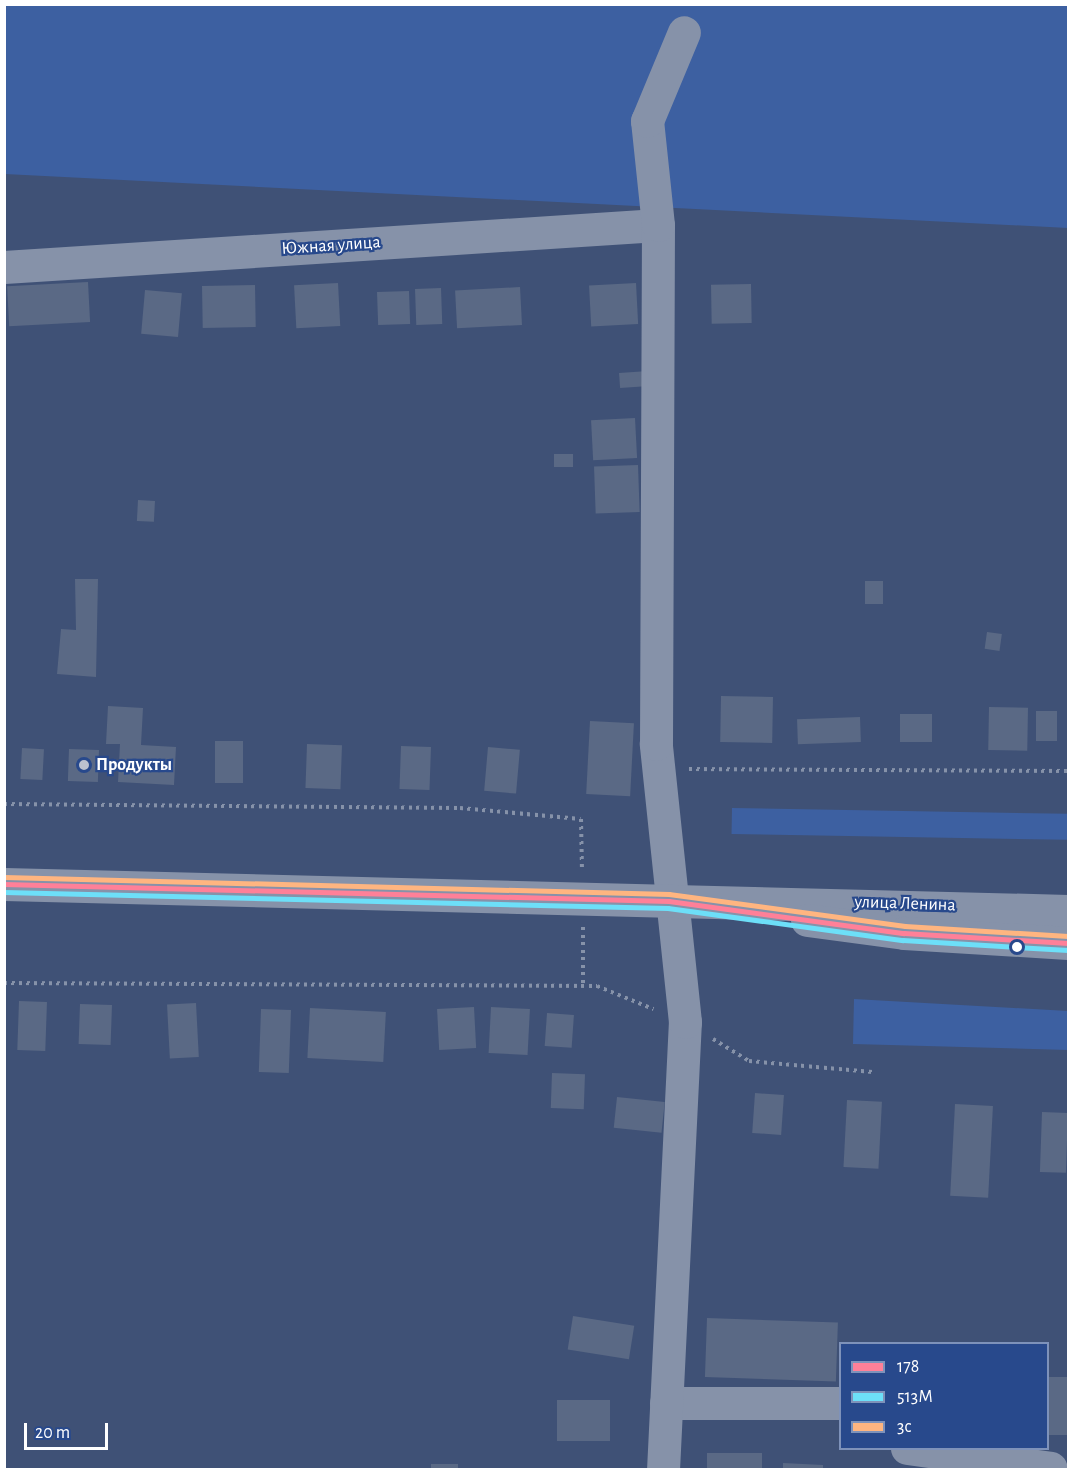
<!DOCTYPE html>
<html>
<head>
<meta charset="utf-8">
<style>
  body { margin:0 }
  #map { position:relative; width:1073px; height:1474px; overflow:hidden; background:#3f5176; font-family:"Alegreya Sans",sans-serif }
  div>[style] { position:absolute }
  .green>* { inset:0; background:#3d60a1; transform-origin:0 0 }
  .building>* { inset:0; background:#5a6985; transform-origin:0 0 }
  .path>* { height:4px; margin-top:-2px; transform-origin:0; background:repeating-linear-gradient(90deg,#8692a9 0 3px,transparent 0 7.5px) }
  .minor>* { height:33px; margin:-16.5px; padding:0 16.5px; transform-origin:16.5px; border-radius:16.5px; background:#8692a9 }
  .highway>* { height:33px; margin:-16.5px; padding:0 16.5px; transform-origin:16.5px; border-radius:16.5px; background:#8692a9 }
  .bus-1>* { height:4.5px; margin:-2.25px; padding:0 2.25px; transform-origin:2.25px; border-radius:2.25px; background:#ff8098 }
  .bus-2>* { height:4.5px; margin:-2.25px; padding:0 2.25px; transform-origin:2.25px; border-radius:2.25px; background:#6ddff8 }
  .bus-3>* { height:4.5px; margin:-2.25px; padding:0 2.25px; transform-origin:2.25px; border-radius:2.25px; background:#ffb580 }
  .dots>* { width:16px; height:16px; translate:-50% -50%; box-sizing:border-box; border:3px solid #28498c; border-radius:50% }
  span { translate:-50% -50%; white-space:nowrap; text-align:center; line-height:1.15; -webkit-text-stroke:4.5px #28498c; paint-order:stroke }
  .street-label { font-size:18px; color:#fff }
  .poi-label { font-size:18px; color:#fff; font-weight:700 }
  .left { translate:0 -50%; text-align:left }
  .frame { position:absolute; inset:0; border:6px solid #fff; pointer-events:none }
  .legend { position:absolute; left:839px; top:1342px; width:210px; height:108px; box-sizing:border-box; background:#28498c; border:2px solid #7e92ba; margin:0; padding:8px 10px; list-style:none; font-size:18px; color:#fff }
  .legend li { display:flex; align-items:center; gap:12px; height:30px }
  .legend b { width:30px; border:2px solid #7e92ba }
  .scale { position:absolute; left:24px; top:1423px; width:84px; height:27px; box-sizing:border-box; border:3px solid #fff; border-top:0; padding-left:8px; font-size:18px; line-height:21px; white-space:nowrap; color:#fff; -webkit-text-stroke:4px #28498c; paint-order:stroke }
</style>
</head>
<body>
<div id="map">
  <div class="green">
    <i style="clip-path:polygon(4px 5px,1068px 5px,1068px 228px,5px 174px)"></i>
    <i style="left:732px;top:808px;width:336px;height:26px;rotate:1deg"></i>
    <i style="clip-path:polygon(854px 999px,1068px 1011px,1068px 1050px,853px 1044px)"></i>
  </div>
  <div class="building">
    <i style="left:88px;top:282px;width:40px;height:81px;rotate:87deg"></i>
    <i style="left:338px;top:283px;width:43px;height:44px;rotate:87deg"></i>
    <i style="left:636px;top:283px;width:41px;height:47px;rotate:87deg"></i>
    <i style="left:751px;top:284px;width:39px;height:40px;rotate:89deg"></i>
    <i style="left:255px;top:285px;width:42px;height:53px;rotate:89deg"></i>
    <i style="left:520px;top:287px;width:38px;height:65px;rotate:87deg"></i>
    <i style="left:441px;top:288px;width:36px;height:26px;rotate:88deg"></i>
    <i style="left:145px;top:290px;width:37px;height:44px;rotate:5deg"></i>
    <i style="left:409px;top:291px;width:33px;height:32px;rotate:88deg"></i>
    <i style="left:648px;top:371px;width:15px;height:29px;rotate:86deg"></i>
    <i style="left:635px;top:418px;width:40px;height:44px;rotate:87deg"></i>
    <i style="left:554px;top:454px;width:19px;height:13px"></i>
    <i style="left:638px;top:465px;width:47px;height:44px;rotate:88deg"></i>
    <i style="left:138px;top:500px;width:17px;height:21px;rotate:3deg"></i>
    <i style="clip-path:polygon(75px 579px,98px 579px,96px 677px,57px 674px,61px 629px,76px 630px)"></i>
    <i style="left:865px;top:581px;width:18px;height:23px"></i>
    <i style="left:987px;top:632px;width:15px;height:17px;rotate:8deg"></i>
    <i style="left:721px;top:696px;width:52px;height:46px;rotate:1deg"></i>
    <i style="clip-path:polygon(108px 706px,143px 708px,141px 745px,176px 747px,174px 785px,118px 782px,120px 744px,106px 744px)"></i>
    <i style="left:989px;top:707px;width:39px;height:43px;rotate:1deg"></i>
    <i style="left:1036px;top:711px;width:21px;height:30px"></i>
    <i style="left:932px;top:714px;width:28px;height:32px;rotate:90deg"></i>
    <i style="left:860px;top:717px;width:25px;height:63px;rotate:88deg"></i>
    <i style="left:590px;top:721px;width:44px;height:73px;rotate:3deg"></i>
    <i style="left:215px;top:741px;width:28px;height:42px"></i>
    <i style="left:307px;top:744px;width:35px;height:44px;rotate:2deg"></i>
    <i style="left:401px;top:746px;width:30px;height:43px;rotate:2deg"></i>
    <i style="left:488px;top:747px;width:32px;height:44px;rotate:5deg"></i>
    <i style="left:22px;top:748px;width:22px;height:31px;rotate:3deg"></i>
    <i style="left:69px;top:749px;width:30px;height:32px;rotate:2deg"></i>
    <i style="left:19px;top:1001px;width:28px;height:49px;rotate:2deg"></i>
    <i style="left:196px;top:1003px;width:54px;height:29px;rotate:87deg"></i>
    <i style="left:80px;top:1004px;width:32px;height:40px;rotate:2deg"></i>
    <i style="left:474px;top:1007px;width:41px;height:37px;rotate:87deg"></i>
    <i style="left:491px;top:1007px;width:39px;height:46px;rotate:3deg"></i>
    <i style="left:310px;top:1008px;width:76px;height:50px;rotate:3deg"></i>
    <i style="left:261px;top:1009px;width:30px;height:63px;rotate:2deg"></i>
    <i style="left:547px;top:1013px;width:27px;height:33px;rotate:4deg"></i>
    <i style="left:552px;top:1073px;width:33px;height:35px;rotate:2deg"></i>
    <i style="left:755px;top:1093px;width:29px;height:40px;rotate:4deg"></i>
    <i style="left:617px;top:1097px;width:48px;height:31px;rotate:6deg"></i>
    <i style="left:847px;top:1100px;width:35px;height:67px;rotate:3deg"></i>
    <i style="left:955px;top:1104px;width:38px;height:92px;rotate:3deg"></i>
    <i style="left:1042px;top:1112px;width:26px;height:60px;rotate:2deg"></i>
    <i style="left:573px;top:1316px;width:62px;height:34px;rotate:9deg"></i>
    <i style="left:707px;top:1318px;width:131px;height:59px;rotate:2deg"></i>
    <i style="left:1048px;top:1377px;width:20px;height:58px"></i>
    <i style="left:610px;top:1400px;width:41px;height:53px;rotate:90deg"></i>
    <i style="left:707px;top:1453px;width:55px;height:17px"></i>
    <i style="clip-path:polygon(783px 1463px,823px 1465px,823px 1470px,783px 1470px)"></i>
    <i style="left:431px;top:1464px;width:27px;height:6px"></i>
  </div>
  <div class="path">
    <i style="left:689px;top:769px;width:379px;rotate:0.3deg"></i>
    <i style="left:4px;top:804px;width:456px;rotate:0.5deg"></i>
    <i style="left:460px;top:808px;width:121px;rotate:5.2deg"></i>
    <i style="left:581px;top:819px;width:50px;rotate:88.9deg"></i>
    <i style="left:583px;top:927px;width:59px;rotate:90deg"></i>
    <i style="left:4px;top:983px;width:593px;rotate:0.29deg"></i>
    <i style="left:597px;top:986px;width:61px;rotate:22.3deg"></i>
    <i style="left:713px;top:1039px;width:42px;rotate:31.4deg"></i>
    <i style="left:749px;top:1061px;width:124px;rotate:5.1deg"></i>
  </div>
  <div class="minor">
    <i style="left:4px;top:267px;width:655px;rotate:-3.67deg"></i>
    <i style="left:666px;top:1403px;width:174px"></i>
    <i style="left:907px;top:1448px;width:145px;rotate:7.9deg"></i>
    <i style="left:663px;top:1470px;width:449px;rotate:-87.2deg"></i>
    <i style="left:685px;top:1022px;width:280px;rotate:-96deg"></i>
    <i style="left:656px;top:744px;width:519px;rotate:-89.78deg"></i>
    <i style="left:658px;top:225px;width:105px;rotate:-96deg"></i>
    <i style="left:647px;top:121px;width:96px;rotate:-67.4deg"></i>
  </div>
  <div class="highway">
    <i style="left:4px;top:884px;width:1064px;rotate:1.45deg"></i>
    <i style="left:807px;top:920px;width:98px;rotate:7.6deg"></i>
    <i style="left:904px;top:933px;width:164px;rotate:3.5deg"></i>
  </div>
  <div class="bus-1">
    <i style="left:4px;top:884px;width:665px;rotate:1.46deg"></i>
    <i style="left:669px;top:901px;width:237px;rotate:7.8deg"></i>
    <i style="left:904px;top:933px;width:164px;rotate:3.5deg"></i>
  </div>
  <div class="bus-2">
    <i style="left:4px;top:892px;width:664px;rotate:1.38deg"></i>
    <i style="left:668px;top:908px;width:237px;rotate:7.8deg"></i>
    <i style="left:903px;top:940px;width:165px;rotate:3.5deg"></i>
  </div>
  <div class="bus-3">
    <i style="left:4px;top:877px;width:665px;rotate:1.46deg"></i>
    <i style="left:669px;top:894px;width:238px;rotate:7.7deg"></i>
    <i style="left:905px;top:926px;width:163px;rotate:3.5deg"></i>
  </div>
  <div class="dots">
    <i style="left:84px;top:765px;background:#bcc2cf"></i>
    <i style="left:1017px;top:947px;background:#fff"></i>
  </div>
  <div class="street-label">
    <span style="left:331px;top:246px;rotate:-4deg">Южная улица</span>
    <span style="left:905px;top:904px;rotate:2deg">улица Ленина</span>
  </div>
  <div class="poi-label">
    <span class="left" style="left:96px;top:765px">Продукты</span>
  </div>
  <div class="frame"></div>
  <ul class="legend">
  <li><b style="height:8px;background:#ff8098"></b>178</li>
  <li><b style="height:8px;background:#6ddff8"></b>513М</li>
  <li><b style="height:8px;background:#ffb580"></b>3с</li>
  </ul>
  <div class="scale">20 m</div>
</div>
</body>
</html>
